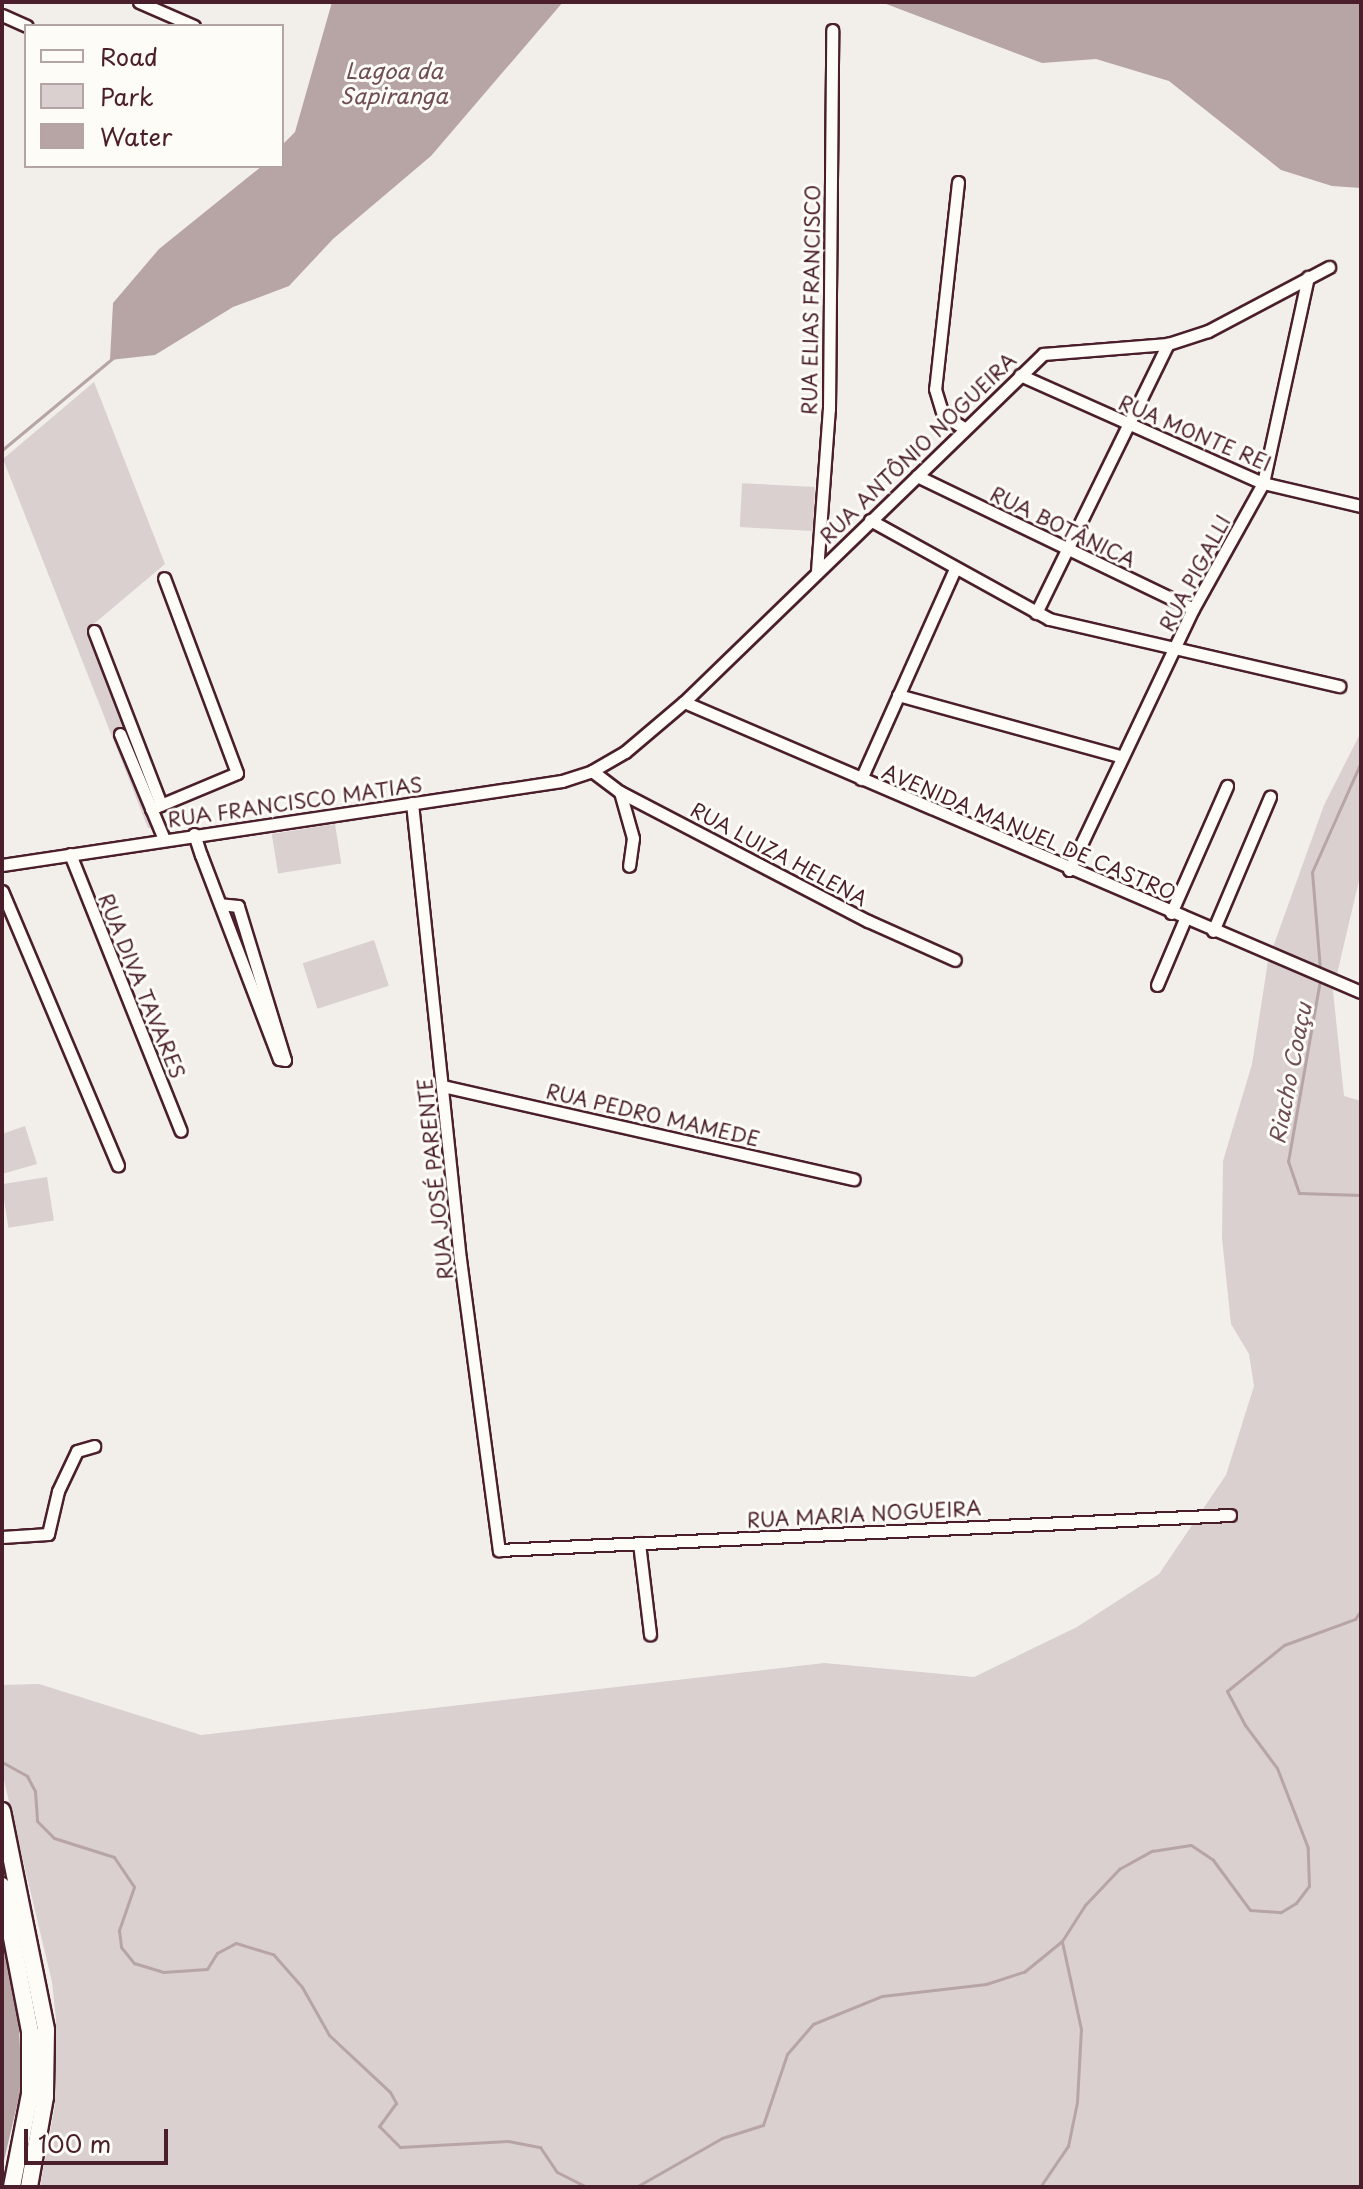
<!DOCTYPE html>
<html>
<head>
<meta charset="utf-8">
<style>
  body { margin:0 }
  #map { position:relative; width:1363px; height:2189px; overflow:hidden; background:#f2efeb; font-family:"Playpen Sans",sans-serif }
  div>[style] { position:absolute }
  .green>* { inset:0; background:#d9d0cf; transform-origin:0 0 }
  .water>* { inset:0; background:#b7a5a6 }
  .stream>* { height:3px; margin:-1.5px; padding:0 1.5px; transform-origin:1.5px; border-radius:1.5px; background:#b7a5a6 }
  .roads { filter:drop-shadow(2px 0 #4a1f2b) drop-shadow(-2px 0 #4a1f2b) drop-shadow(0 2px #4a1f2b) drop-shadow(0 -2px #4a1f2b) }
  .minor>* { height:11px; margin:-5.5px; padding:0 5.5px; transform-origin:5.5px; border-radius:5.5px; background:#fdfcf7 }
  .highway>* { height:16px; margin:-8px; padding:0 8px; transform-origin:8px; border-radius:8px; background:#fdfcf7 }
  span { translate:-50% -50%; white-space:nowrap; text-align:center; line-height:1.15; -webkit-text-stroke:6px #fdfcf7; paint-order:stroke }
  .street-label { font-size:20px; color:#4a1f2b }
  .water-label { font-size:22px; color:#704e56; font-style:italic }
  .frame { position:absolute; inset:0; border:4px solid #4a1f2b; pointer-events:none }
  .legend { position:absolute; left:24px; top:24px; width:260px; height:144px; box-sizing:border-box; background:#fdfcf7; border:2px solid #b5a4a5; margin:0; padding:10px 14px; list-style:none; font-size:24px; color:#4a1f2b }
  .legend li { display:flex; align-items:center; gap:16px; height:40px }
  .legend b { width:40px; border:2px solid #b5a4a5 }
  .scale { position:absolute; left:24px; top:2129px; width:144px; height:36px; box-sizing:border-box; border:4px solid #4a1f2b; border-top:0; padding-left:10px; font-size:24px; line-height:28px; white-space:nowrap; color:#4a1f2b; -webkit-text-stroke:6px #fdfcf7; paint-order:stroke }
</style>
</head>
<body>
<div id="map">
  <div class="green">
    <i style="clip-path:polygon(94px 382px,165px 564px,89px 628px,165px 825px,148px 828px,3px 459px)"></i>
    <i style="left:815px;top:487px;width:44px;height:73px;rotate:93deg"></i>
    <i style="clip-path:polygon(1361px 732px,1361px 872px,1333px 991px,1344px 1096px,1361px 1101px,1361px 2187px,40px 2187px,55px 2105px,56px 2020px,52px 1982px,2px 1772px,2px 1685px,39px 1684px,201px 1735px,824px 1663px,974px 1677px,1077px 1627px,1159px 1574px,1226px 1475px,1254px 1386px,1249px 1354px,1231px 1324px,1222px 1238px,1223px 1161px,1252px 1064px,1268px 961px,1324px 805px)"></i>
    <i style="left:335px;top:824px;width:40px;height:64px;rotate:81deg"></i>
    <i style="left:374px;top:940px;width:48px;height:75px;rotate:72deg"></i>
    <i style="clip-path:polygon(25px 1126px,37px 1164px,2px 1174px,2px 1134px)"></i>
    <i style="left:47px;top:1177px;width:44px;height:46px;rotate:81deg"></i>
  </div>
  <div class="water">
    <i style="clip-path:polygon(332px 2px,563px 2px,431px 156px,333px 239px,289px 286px,233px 307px,155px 355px,110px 360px,113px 303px,159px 249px,262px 166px,282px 166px,282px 145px,295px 132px)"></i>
    <i style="clip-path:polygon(881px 2px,1361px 2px,1361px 188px,1332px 186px,1281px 170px,1169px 81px,1096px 59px,1042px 63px)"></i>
    <i style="clip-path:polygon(2px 1924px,16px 1975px,22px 2084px,2px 2169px)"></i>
  </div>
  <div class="stream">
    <i style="left:2px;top:450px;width:144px;rotate:-39.7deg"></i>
    <i style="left:1320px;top:969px;width:97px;rotate:-94.7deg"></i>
    <i style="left:1312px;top:872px;width:120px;rotate:-66deg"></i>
    <i style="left:1320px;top:980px;width:184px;rotate:100deg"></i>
    <i style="left:1288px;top:1161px;width:34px;rotate:71deg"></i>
    <i style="left:1299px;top:1193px;width:62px;rotate:1.8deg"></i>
    <i style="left:2px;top:1762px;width:29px;rotate:29deg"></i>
    <i style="left:27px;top:1776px;width:17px;rotate:62deg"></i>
    <i style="left:35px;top:1791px;width:30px;rotate:86deg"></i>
    <i style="left:37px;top:1821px;width:24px;rotate:45deg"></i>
    <i style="left:54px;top:1838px;width:63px;rotate:17.6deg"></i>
    <i style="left:114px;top:1857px;width:36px;rotate:56deg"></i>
    <i style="left:134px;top:1887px;width:46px;rotate:109.2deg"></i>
    <i style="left:119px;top:1930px;width:17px;rotate:83deg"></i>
    <i style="left:121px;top:1947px;width:21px;rotate:51deg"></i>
    <i style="left:134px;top:1963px;width:30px;rotate:17deg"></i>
    <i style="left:163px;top:1972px;width:44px;rotate:-3.9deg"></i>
    <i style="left:207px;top:1969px;width:19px;rotate:-58deg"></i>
    <i style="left:217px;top:1953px;width:21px;rotate:-28deg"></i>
    <i style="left:236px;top:1943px;width:39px;rotate:17deg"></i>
    <i style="left:273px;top:1954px;width:44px;rotate:48.7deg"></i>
    <i style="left:302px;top:1987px;width:55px;rotate:60.6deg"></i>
    <i style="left:329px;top:2035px;width:83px;rotate:43.1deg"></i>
    <i style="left:390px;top:2092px;width:13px;rotate:61deg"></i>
    <i style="left:396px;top:2103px;width:29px;rotate:126deg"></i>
    <i style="left:379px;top:2126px;width:30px;rotate:45deg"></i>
    <i style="left:400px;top:2147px;width:108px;rotate:-3.2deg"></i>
    <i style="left:508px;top:2141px;width:33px;rotate:11deg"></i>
    <i style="left:540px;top:2147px;width:30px;rotate:56deg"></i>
    <i style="left:557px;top:2172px;width:34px;rotate:27deg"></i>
    <i style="left:636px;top:2187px;width:99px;rotate:-29.7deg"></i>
    <i style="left:722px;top:2138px;width:43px;rotate:-17.6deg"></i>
    <i style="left:763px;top:2125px;width:75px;rotate:-71.3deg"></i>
    <i style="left:787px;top:2054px;width:40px;rotate:-49deg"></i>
    <i style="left:813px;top:2024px;width:74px;rotate:-22.1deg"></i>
    <i style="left:882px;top:1996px;width:105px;rotate:-6.6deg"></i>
    <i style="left:986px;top:1984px;width:40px;rotate:-18deg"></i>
    <i style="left:1024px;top:1972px;width:49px;rotate:-39.2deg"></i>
    <i style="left:1062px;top:1941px;width:43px;rotate:-57.4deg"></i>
    <i style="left:1085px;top:1905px;width:50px;rotate:-46.6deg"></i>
    <i style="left:1119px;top:1869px;width:38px;rotate:-29deg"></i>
    <i style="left:1152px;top:1851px;width:39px;rotate:-9deg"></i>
    <i style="left:1191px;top:1845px;width:27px;rotate:34deg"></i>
    <i style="left:1213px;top:1860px;width:62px;rotate:53.5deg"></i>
    <i style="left:1250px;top:1910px;width:31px;rotate:4deg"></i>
    <i style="left:1281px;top:1912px;width:17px;rotate:-31deg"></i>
    <i style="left:1296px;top:1903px;width:21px;rotate:-53deg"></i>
    <i style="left:1309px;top:1886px;width:38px;rotate:-92deg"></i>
    <i style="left:1308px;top:1848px;width:86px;rotate:-111.2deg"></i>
    <i style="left:1277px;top:1768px;width:54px;rotate:-126.7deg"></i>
    <i style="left:1245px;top:1725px;width:38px;rotate:-118deg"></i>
    <i style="left:1227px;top:1691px;width:73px;rotate:-38.9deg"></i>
    <i style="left:1284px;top:1645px;width:76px;rotate:-20.1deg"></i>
    <i style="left:1355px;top:1619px;width:11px;rotate:-56deg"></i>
    <i style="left:1040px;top:2187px;width:50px;rotate:-55.7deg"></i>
    <i style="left:1068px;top:2146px;width:45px;rotate:-78.4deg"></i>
    <i style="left:1077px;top:2102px;width:73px;rotate:-86.9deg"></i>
    <i style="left:1081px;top:2029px;width:89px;rotate:-102.3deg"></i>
  </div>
  <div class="roads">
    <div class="minor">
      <i style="left:139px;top:2px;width:60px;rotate:23.6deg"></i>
      <i style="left:2px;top:15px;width:27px;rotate:24deg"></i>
      <i style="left:958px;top:182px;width:208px;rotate:96.3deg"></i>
      <i style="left:935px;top:389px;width:27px;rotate:73deg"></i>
      <i style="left:943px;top:415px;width:25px;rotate:32deg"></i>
      <i style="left:1020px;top:375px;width:266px;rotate:24deg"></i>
      <i style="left:1263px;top:483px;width:101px;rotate:13.2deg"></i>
      <i style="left:917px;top:476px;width:306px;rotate:25.7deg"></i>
      <i style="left:870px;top:520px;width:205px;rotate:28.9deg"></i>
      <i style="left:1049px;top:619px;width:298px;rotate:13deg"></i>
      <i style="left:817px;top:571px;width:162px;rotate:-85.8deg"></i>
      <i style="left:829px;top:409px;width:379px;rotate:-89.5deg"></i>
      <i style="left:1036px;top:613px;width:300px;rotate:-63.9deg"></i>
      <i style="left:94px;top:631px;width:186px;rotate:68.9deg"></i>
      <i style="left:898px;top:695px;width:230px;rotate:15.4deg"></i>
      <i style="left:684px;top:702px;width:736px;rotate:23.19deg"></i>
      <i style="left:120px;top:734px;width:114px;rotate:67.3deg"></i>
      <i style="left:592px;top:771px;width:35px;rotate:37deg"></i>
      <i style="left:620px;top:792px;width:280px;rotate:27.5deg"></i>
      <i style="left:868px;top:921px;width:95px;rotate:24.1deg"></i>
      <i style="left:861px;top:779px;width:230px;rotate:-65.9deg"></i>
      <i style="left:620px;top:792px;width:48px;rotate:74.2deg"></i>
      <i style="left:633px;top:838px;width:28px;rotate:98deg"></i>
      <i style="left:412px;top:803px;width:459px;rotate:84deg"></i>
      <i style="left:460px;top:1259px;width:294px;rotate:82.4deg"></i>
      <i style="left:499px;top:1550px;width:732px;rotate:-2.74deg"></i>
      <i style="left:151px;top:809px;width:93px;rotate:-22.7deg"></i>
      <i style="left:237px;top:773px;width:208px;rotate:-110.5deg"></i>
      <i style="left:194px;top:834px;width:22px;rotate:72deg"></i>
      <i style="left:201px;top:855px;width:218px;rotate:69.1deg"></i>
      <i style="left:279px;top:1059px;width:6px;rotate:9deg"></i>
      <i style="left:285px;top:1060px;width:161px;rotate:-107deg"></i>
      <i style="left:238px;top:906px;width:18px;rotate:-174deg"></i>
      <i style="left:70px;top:854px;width:298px;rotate:68.2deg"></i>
      <i style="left:2px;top:865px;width:566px;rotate:-8.53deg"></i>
      <i style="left:562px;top:781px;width:32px;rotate:-18deg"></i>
      <i style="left:592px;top:771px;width:38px;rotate:-30deg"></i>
      <i style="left:625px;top:752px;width:77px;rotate:-40.3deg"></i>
      <i style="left:684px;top:702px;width:500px;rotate:-44.1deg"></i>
      <i style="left:1043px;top:354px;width:125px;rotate:-4.6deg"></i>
      <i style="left:1168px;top:344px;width:42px;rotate:-18deg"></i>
      <i style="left:1208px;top:331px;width:137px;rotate:-27.9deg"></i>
      <i style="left:1069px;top:870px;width:289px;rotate:-64.6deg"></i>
      <i style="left:1193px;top:609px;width:144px;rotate:-60.9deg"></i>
      <i style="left:1263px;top:483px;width:211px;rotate:-77.7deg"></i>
      <i style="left:2px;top:891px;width:298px;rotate:67.1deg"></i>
      <i style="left:1171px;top:913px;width:139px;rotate:-66.2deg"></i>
      <i style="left:1213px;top:931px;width:146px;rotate:-67deg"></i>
      <i style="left:1157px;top:985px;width:72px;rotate:-67deg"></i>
      <i style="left:443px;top:1086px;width:421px;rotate:12.8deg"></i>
      <i style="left:2px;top:1537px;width:46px;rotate:-3.7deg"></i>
      <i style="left:48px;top:1534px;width:44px;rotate:-76.9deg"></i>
      <i style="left:58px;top:1491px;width:44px;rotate:-64.6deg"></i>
      <i style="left:77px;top:1451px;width:18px;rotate:-16deg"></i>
      <i style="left:639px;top:1543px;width:92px;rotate:83.1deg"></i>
    </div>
    <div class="highway">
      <i style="left:2px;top:1811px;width:223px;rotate:78.6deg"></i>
      <i style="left:46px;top:2030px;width:67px;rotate:90.9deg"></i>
      <i style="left:45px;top:2097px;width:91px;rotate:100.1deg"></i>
      <i style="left:2px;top:1886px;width:149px;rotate:79.1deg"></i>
      <i style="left:30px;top:2032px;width:62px;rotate:90deg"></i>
      <i style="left:30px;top:2094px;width:95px;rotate:101deg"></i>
    </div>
  </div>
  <div class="street-label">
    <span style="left:811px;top:300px;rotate:-89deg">RUA ELIAS FRANCISCO</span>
    <span style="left:1195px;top:433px;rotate:23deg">RUA MONTE REI</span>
    <span style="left:918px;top:448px;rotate:-44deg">RUA ANTÔNIO NOGUEIRA</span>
    <span style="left:1063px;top:527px;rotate:26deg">RUA BOTÂNICA</span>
    <span style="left:1195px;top:573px;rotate:-62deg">RUA PIGALLI</span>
    <span style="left:295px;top:802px;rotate:-8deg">RUA FRANCISCO MATIAS</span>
    <span style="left:1029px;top:832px;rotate:23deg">AVENIDA MANUEL DE CASTRO</span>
    <span style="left:779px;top:854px;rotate:28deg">RUA LUIZA HELENA</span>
    <span style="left:142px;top:986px;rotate:68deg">RUA DIVA TAVARES</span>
    <span style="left:653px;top:1115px;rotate:13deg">RUA PEDRO MAMEDE</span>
    <span style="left:435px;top:1179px;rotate:-96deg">RUA JOSÉ PARENTE</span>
    <span style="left:864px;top:1514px;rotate:-3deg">RUA MARIA NOGUEIRA</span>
  </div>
  <div class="water-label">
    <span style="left:394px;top:82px">Lagoa da<br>Sapiranga</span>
    <span style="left:1289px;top:1073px;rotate:-79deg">Riacho Coaçu</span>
  </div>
  <div class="frame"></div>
  <ul class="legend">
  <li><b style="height:10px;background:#fdfcf7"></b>Road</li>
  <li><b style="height:22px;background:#d9d0cf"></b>Park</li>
  <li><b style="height:22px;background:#b7a5a6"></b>Water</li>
  </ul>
  <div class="scale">100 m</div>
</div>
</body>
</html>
